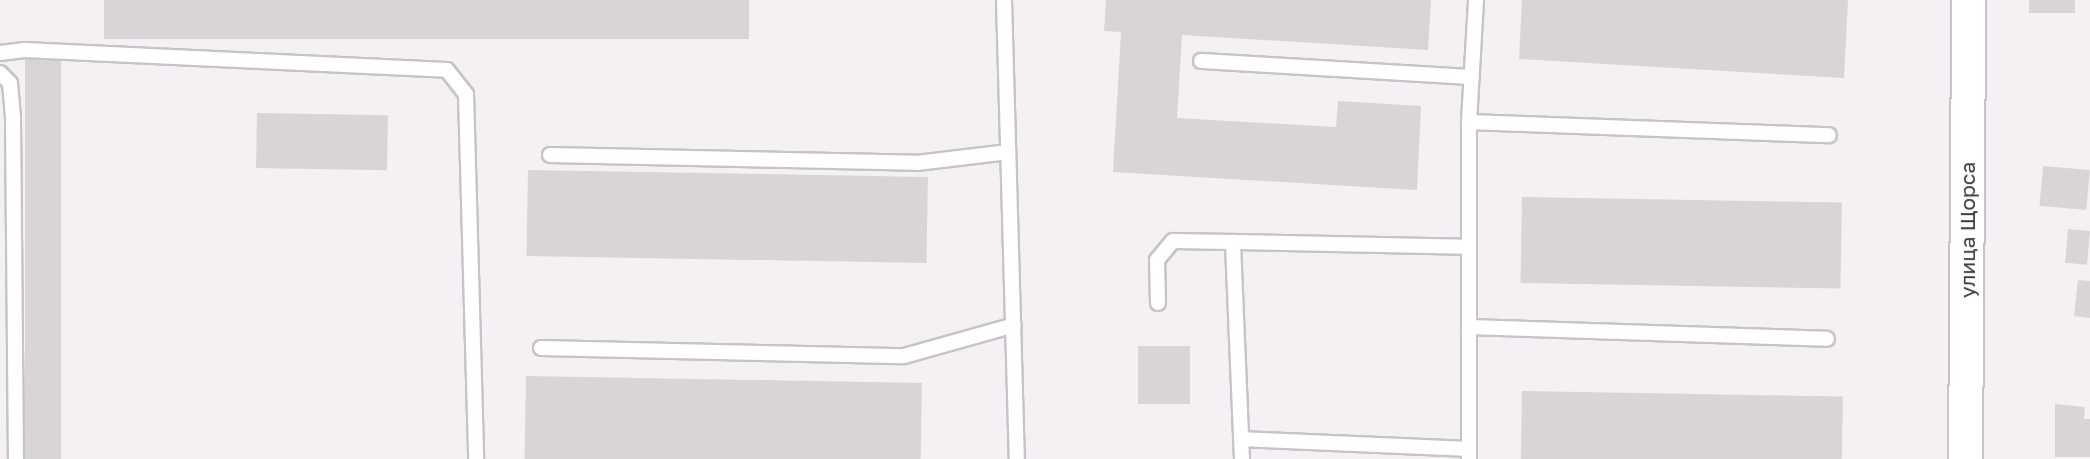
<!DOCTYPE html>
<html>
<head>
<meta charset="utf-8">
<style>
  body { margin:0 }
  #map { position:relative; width:2090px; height:459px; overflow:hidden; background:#f4f0f4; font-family:"Golos Text",sans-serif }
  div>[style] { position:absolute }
  .building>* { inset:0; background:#d8d4d8; transform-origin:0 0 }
  .roads { filter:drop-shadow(2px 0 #c7c3c8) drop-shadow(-2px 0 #c7c3c8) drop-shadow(0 2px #c7c3c8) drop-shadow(0 -2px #c7c3c8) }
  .service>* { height:14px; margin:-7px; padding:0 7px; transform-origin:7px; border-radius:7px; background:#fff }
  .tertiary>* { height:33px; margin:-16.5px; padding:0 16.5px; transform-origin:16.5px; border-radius:16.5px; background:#fff }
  span { translate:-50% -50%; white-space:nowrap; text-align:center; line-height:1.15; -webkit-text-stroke:4.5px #fffeff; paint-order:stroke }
  .street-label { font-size:21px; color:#3b393b }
</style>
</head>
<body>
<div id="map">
  <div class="building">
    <i style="left:104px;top:0;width:645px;height:39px"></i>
    <i style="clip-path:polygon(1106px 0,1431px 0,1428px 50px,1182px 35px,1177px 118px,1336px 127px,1338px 101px,1421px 106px,1417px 190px,1113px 172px,1121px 32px,1104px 31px)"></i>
    <i style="clip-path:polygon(1522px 0,1848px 0,1844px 78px,1519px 59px)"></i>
    <i style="left:2029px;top:0;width:46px;height:13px"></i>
    <i style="left:25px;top:59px;width:36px;height:400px"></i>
    <i style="left:257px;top:113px;width:131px;height:55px;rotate:1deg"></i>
    <i style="left:2043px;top:166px;width:47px;height:40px;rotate:5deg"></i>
    <i style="left:528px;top:170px;width:400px;height:86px;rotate:1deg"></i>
    <i style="left:1522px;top:197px;width:320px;height:86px;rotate:1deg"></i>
    <i style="left:2068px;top:229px;width:22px;height:34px;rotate:5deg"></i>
    <i style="clip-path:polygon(2078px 280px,2090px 281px,2090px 318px,2074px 316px)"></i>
    <i style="left:1138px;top:346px;width:52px;height:58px"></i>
    <i style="left:526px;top:376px;width:396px;height:83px;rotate:1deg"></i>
    <i style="left:1522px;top:391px;width:321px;height:68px;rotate:1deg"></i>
    <i style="clip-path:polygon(2055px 404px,2085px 407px,2084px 419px,2090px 419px,2090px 457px,2055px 457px)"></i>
  </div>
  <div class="roads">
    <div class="service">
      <i style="left:1004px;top:0;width:459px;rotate:88.4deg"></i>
      <i style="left:0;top:53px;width:25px;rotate:-7deg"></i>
      <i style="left:25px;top:50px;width:422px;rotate:2.7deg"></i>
      <i style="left:447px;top:70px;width:31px;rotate:52deg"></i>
      <i style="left:466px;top:94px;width:365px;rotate:88.4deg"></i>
      <i style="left:1201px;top:61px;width:271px;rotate:3.4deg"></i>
      <i style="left:0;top:73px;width:14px;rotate:45deg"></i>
      <i style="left:10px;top:83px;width:36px;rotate:85deg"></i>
      <i style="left:13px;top:119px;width:340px;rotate:89.5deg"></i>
      <i style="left:1469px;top:122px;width:360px;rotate:2.1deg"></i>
      <i style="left:550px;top:155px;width:367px;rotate:1.2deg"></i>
      <i style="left:917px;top:163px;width:92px;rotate:-6.9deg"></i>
      <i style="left:1158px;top:303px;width:43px;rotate:-91.3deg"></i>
      <i style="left:1157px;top:260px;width:25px;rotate:-50deg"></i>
      <i style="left:1173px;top:241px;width:60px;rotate:1deg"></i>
      <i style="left:1469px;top:327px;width:358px;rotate:1.9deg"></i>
      <i style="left:541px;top:348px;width:363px;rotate:1.3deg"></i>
      <i style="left:904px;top:356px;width:114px;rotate:-15.7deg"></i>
      <i style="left:1241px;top:439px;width:228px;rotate:2.5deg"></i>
      <i style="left:1242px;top:459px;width:217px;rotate:-92.4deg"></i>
      <i style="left:1233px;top:242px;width:236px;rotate:1.2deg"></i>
      <i style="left:1469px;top:459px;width:337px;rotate:-90deg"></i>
      <i style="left:1469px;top:122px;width:122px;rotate:-86.7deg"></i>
    </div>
    <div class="tertiary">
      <i style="left:1965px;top:459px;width:459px;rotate:-89.6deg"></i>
    </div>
  </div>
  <div class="street-label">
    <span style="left:1967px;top:230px;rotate:-90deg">улица Щорса</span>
  </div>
</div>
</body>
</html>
